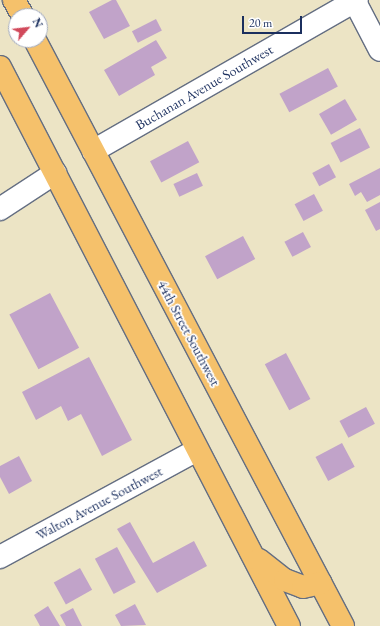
<!DOCTYPE html>
<html>
<head>
<meta charset="utf-8">
<style>
  body { margin:0 }
  #map { position:relative; width:380px; height:626px; overflow:hidden; background:#ece4c5; font-family:"EB Garamond",serif }
  div>[style] { position:absolute }
  .building>* { inset:0; background:#c1a3c9; transform-origin:0 0 }
  .roads { filter:drop-shadow(1px 0 #646e82) drop-shadow(-1px 0 #646e82) drop-shadow(0 1px #646e82) drop-shadow(0 -1px #646e82) }
  .minor>* { height:22px; margin:-11px; padding:0 11px; transform-origin:11px; border-radius:11px; background:#fff }
  .major>* { height:22px; margin:-11px; padding:0 11px; transform-origin:11px; border-radius:11px; background:#f5c16b }
  span { translate:-50% -50%; white-space:nowrap; text-align:center; line-height:1.15; -webkit-text-stroke:3.5px #fff; paint-order:stroke }
  .street-label { font-size:14px; color:#1b2f5e }
  .north { position:absolute; left:8px; top:8px; width:40px; height:40px; box-sizing:border-box; background:#fff; border:1px solid #a4acbf; border-radius:50%; rotate:62deg; font-size:11px; font-weight:700; line-height:16px; text-align:center; color:#1b2f5e }
  .north::after { content:''; display:block; margin:auto; width:14px; height:18px; background:#d1495b; clip-path:polygon(50% 0,100% 100%,50% 72%,0 100%) }
  .scale { position:absolute; left:242px; top:16px; width:60px; height:18px; box-sizing:border-box; border:2px solid #1b2f5e; border-top:0; padding-left:5px; font-size:12px; line-height:14px; white-space:nowrap; color:#1b2f5e; -webkit-text-stroke:3px #fff; paint-order:stroke }
</style>
</head>
<body>
<div id="map">
  <div class="building">
    <i style="clip-path:polygon(112px 0,116px 0,130px 26px,104px 39px,89px 12px)"></i>
    <i style="left:156px;top:19px;width:13px;height:27px;rotate:63deg"></i>
    <i style="clip-path:polygon(156px 40px,167px 58px,151px 67px,155px 75px,119px 96px,104px 70px)"></i>
    <i style="left:328px;top:68px;width:21px;height:55px;rotate:62deg"></i>
    <i style="left:345px;top:99px;width:24px;height:30px;rotate:60deg"></i>
    <i style="left:360px;top:128px;width:22px;height:33px;rotate:63deg"></i>
    <i style="left:188px;top:141px;width:24px;height:43px;rotate:62deg"></i>
    <i style="left:329px;top:164px;width:15px;height:19px;rotate:62deg"></i>
    <i style="clip-path:polygon(380px 168px,380px 195px,367px 202px,361px 192px,355px 196px,349px 184px)"></i>
    <i style="left:197px;top:173px;width:14px;height:26px;rotate:65deg"></i>
    <i style="left:314px;top:194px;width:19px;height:22px;rotate:62deg"></i>
    <i style="clip-path:polygon(380px 202px,380px 229px,376px 231px,365px 210px)"></i>
    <i style="left:303px;top:232px;width:17px;height:21px;rotate:62deg"></i>
    <i style="left:243px;top:236px;width:26px;height:43px;rotate:62deg"></i>
    <i style="left:50px;top:293px;width:62px;height:46px;rotate:62deg"></i>
    <i style="left:286px;top:353px;width:52px;height:24px;rotate:62deg"></i>
    <i style="clip-path:polygon(89px 357px,132px 440px,102px 456px,81px 414px,68px 421px,61px 406px,36px 420px,22px 392px)"></i>
    <i style="left:366px;top:407px;width:19px;height:30px;rotate:62deg"></i>
    <i style="left:342px;top:443px;width:27px;height:30px;rotate:62deg"></i>
    <i style="clip-path:polygon(19px 456px,32px 481px,9px 494px,0 477px,0 466px)"></i>
    <i style="clip-path:polygon(130px 522px,153px 563px,194px 541px,207px 566px,157px 593px,117px 529px)"></i>
    <i style="left:117px;top:547px;width:40px;height:25px;rotate:62deg"></i>
    <i style="left:80px;top:568px;width:25px;height:30px;rotate:61deg"></i>
    <i style="clip-path:polygon(135px 604px,146px 625px,121px 626px,115px 615px)"></i>
    <i style="clip-path:polygon(48px 606px,60px 626px,40px 626px,34px 615px)"></i>
    <i style="clip-path:polygon(73px 608px,82px 626px,66px 626px,60px 615px)"></i>
  </div>
  <div class="roads">
    <div class="minor">
      <i style="left:354px;top:0;width:56px;rotate:62.5deg"></i>
      <i style="left:93px;top:151px;width:304px;rotate:-29.8deg"></i>
      <i style="left:0;top:209px;width:66px;rotate:-33.2deg"></i>
      <i style="left:0;top:557px;width:224px;rotate:-28.5deg"></i>
    </div>
    <div class="major">
      <i style="left:14px;top:0;width:18px;rotate:61deg"></i>
      <i style="left:35px;top:40px;width:662px;rotate:62.27deg"></i>
      <i style="left:0;top:67px;width:629px;rotate:62.66deg"></i>
      <i style="left:259px;top:560px;width:33px;rotate:38deg"></i>
      <i style="left:285px;top:580px;width:19px;rotate:21deg"></i>
      <i style="left:303px;top:587px;width:18px;rotate:-13deg"></i>
    </div>
  </div>
  <div class="street-label">
    <span style="left:204px;top:87px;rotate:-30deg">Buchanan Avenue Southwest</span>
    <span style="left:189px;top:333px;rotate:62deg">44th Street Southwest</span>
    <span style="left:99px;top:503px;rotate:-28deg">Walton Avenue Southwest</span>
  </div>
  <div class="north">N</div>
  <div class="scale">20 m</div>
</div>
</body>
</html>
